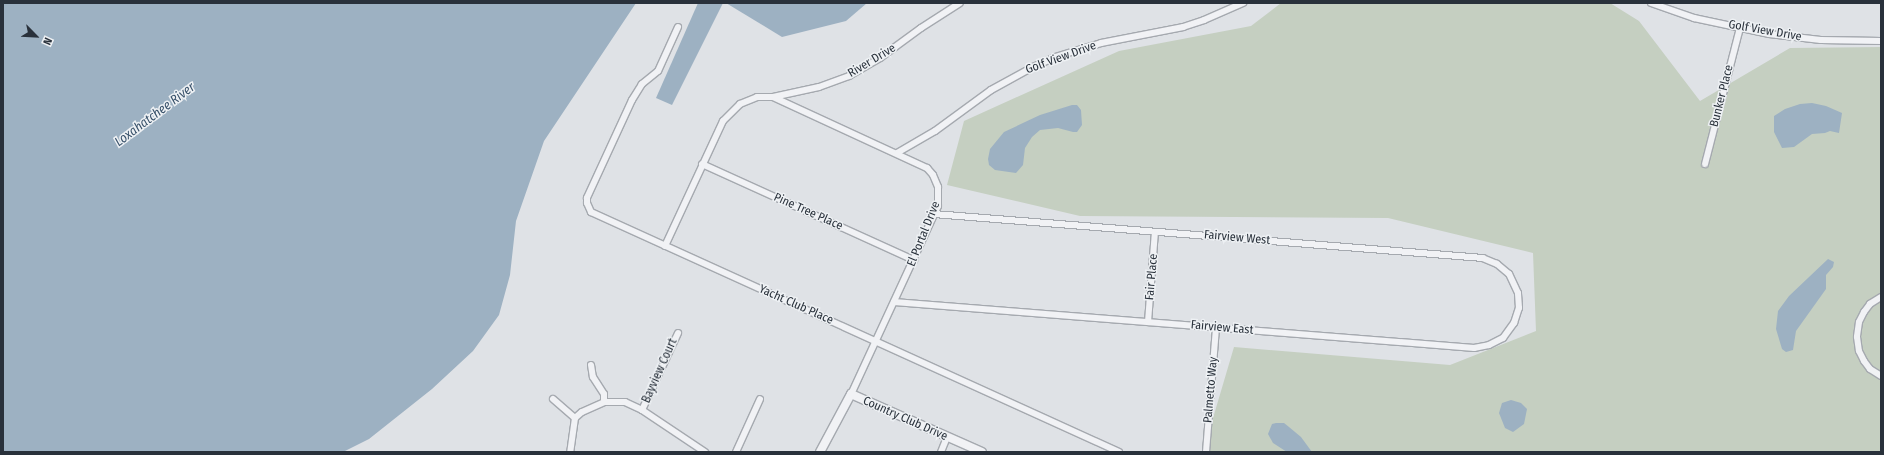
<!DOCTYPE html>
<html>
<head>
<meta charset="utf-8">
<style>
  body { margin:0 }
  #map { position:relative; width:1884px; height:455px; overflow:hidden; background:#dfe2e6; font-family:"Fira Sans Condensed",sans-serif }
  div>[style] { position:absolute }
  .green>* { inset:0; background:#c5cfc1 }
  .water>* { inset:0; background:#9db1c2 }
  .roads { filter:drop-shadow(1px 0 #a5a9af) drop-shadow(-1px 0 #a5a9af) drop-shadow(0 1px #a5a9af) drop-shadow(0 -1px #a5a9af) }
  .minor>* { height:6px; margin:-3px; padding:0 3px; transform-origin:3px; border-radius:3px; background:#f1f2f5 }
  .tertiary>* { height:8px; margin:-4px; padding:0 4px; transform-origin:4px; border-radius:4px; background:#f1f2f5 }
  span { translate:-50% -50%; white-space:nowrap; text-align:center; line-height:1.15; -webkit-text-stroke:3px #eef1f4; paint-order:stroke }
  .street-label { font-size:12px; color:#29313b }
  .water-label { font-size:13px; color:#38516a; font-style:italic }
  .frame { position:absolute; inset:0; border:4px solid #29313b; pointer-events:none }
  .north { position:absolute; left:16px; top:16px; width:40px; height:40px; -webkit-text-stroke:3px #eef1f4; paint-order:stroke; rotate:114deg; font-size:11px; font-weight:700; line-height:16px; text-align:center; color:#29313b }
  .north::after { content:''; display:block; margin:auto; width:14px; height:18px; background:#29313b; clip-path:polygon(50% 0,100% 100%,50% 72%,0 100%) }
</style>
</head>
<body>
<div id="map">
  <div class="green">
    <i style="clip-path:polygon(1281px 3px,1610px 3px,1639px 21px,1700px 101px,1790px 48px,1881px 47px,1881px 452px,1203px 452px,1234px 347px,1450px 365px,1536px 331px,1533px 253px,1388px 218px,1080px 216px,947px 185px,964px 121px,1119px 51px,1251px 26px)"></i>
  </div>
  <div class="water">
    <i style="clip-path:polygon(3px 3px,636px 3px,544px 141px,516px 221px,510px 275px,499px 315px,473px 351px,432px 389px,369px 439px,343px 452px,3px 452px)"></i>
    <i style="clip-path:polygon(698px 3px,723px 3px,672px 105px,656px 98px)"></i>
    <i style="clip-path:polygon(726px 3px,867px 3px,846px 21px,782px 37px)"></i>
    <i style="clip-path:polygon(1812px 103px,1826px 106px,1842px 113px,1839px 133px,1830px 131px,1825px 133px,1812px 134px,1794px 147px,1782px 148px,1774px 132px,1774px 116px,1785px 109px,1800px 104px)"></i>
    <i style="clip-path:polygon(1072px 105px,1077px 105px,1081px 110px,1082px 125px,1077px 132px,1073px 132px,1058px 128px,1040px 130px,1032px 137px,1025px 148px,1023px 165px,1016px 173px,995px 170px,989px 165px,988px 159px,990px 149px,1004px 132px,1040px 115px)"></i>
    <i style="clip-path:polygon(1828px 259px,1834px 262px,1833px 267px,1826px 275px,1826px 289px,1796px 331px,1793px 350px,1786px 352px,1782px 349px,1776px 329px,1778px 311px,1789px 296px)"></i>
    <i style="clip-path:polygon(1511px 400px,1521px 403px,1527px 409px,1524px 424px,1513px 432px,1505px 428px,1499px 413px,1502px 403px)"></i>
    <i style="clip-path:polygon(1276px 423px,1284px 423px,1289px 427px,1301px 437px,1312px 452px,1287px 452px,1273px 443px,1268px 434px,1272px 424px)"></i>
  </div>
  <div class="roads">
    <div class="minor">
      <i style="left:1651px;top:3px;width:46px;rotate:19.2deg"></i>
      <i style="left:1694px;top:18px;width:77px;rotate:12deg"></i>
      <i style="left:1769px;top:34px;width:52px;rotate:6.6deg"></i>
      <i style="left:1821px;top:40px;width:60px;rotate:1deg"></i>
      <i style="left:678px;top:27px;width:48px;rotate:114.4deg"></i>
      <i style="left:658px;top:71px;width:21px;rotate:141deg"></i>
      <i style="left:642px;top:84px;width:19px;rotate:122deg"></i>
      <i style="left:632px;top:100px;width:108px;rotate:114.7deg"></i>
      <i style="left:587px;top:198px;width:5px;rotate:90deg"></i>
      <i style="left:587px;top:203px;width:10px;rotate:66deg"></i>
      <i style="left:591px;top:212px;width:580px;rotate:24.44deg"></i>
      <i style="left:773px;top:97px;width:47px;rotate:-12.3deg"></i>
      <i style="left:819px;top:87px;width:32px;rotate:-20deg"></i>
      <i style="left:849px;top:76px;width:36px;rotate:-30deg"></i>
      <i style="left:880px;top:58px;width:51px;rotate:-36.2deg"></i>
      <i style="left:921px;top:28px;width:46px;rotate:-32.7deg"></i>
      <i style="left:897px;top:153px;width:44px;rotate:-30.1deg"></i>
      <i style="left:935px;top:131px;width:69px;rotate:-36.2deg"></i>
      <i style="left:991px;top:90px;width:48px;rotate:-28.7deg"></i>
      <i style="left:1033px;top:67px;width:24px;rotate:-24deg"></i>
      <i style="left:1055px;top:57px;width:48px;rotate:-16.9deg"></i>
      <i style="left:1101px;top:43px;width:84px;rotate:-11deg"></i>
      <i style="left:1183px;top:27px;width:22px;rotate:-18deg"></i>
      <i style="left:1204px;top:20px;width:43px;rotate:-23.6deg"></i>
      <i style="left:702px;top:164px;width:233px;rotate:24.4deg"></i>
      <i style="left:1705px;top:164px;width:140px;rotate:-75.6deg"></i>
      <i style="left:665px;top:246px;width:138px;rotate:-65.1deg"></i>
      <i style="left:723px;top:121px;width:24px;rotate:-45deg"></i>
      <i style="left:740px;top:104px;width:18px;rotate:-22deg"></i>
      <i style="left:757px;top:97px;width:16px"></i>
      <i style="left:773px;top:97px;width:170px;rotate:24.8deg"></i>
      <i style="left:927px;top:168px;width:9px;rotate:49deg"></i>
      <i style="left:933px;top:175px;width:13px;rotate:67deg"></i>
      <i style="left:938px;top:187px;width:19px;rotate:90deg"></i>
      <i style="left:938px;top:206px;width:207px;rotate:114.8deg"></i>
      <i style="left:1881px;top:297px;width:13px;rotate:148deg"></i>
      <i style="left:1870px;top:304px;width:10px;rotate:127deg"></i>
      <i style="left:1864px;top:312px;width:11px;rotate:117deg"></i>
      <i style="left:1859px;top:322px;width:15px;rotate:98deg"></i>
      <i style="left:1857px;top:337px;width:14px;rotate:82deg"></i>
      <i style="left:1859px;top:351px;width:11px;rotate:63deg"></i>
      <i style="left:1864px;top:361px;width:10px;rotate:53deg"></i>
      <i style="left:1870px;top:369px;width:13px;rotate:32deg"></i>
      <i style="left:894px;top:302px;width:582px;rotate:4.53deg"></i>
      <i style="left:1474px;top:348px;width:15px;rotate:-11deg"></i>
      <i style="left:1489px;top:345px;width:16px;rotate:-27deg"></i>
      <i style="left:1503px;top:338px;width:19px;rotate:-54deg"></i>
      <i style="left:1514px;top:323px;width:16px;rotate:-72deg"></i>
      <i style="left:1519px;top:308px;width:15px;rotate:-94deg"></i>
      <i style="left:1518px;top:293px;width:21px;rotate:-115deg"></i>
      <i style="left:1509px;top:274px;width:16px;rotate:-140deg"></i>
      <i style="left:1497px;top:264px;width:15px;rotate:-157deg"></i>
      <i style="left:1483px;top:258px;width:551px;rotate:-175.42deg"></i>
      <i style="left:1148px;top:322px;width:90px;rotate:-85.6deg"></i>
      <i style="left:591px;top:365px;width:12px;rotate:81deg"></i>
      <i style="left:593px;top:377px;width:20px;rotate:57deg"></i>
      <i style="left:604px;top:394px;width:8px;rotate:90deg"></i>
      <i style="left:553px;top:399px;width:29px;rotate:41deg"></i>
      <i style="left:575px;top:418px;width:34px;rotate:98deg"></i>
      <i style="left:642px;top:410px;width:85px;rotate:-64.9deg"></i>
      <i style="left:575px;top:418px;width:9px;rotate:-41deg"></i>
      <i style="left:582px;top:412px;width:24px;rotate:-24deg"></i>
      <i style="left:604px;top:402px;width:21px"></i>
      <i style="left:625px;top:402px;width:19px;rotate:25deg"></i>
      <i style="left:642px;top:410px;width:76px;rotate:33.7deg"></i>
      <i style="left:736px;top:452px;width:58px;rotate:-65.6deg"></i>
      <i style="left:941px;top:452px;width:16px;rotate:-68deg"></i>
      <i style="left:1206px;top:452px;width:125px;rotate:-85.4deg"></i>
    </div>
    <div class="tertiary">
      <i style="left:820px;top:452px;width:66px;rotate:-61.9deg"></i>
      <i style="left:851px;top:394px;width:143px;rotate:23.9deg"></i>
    </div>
  </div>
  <div class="street-label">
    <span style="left:1765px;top:31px;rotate:10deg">Golf View Drive</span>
    <span style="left:1061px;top:58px;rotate:-20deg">Golf View Drive</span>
    <span style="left:872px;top:61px;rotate:-31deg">River Drive</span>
    <span style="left:1722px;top:96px;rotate:-76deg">Bunker Place</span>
    <span style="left:808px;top:212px;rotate:24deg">Pine Tree Place</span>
    <span style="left:924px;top:234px;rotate:-68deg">El Portal Drive</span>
    <span style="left:1237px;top:238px;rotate:5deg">Fairview West</span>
    <span style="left:1152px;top:277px;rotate:-85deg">Fair Place</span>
    <span style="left:796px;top:305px;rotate:24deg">Yacht Club Place</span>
    <span style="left:1222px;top:328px;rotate:5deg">Fairview East</span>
    <span style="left:660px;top:371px;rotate:-66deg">Bayview Court</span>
    <span style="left:1211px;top:390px;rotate:-85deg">Palmetto Way</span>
    <span style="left:905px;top:419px;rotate:24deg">Country Club Drive</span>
  </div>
  <div class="water-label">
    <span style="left:155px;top:115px;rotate:-37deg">Loxahatchee River</span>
  </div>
  <div class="frame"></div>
  <div class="north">N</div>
</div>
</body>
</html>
